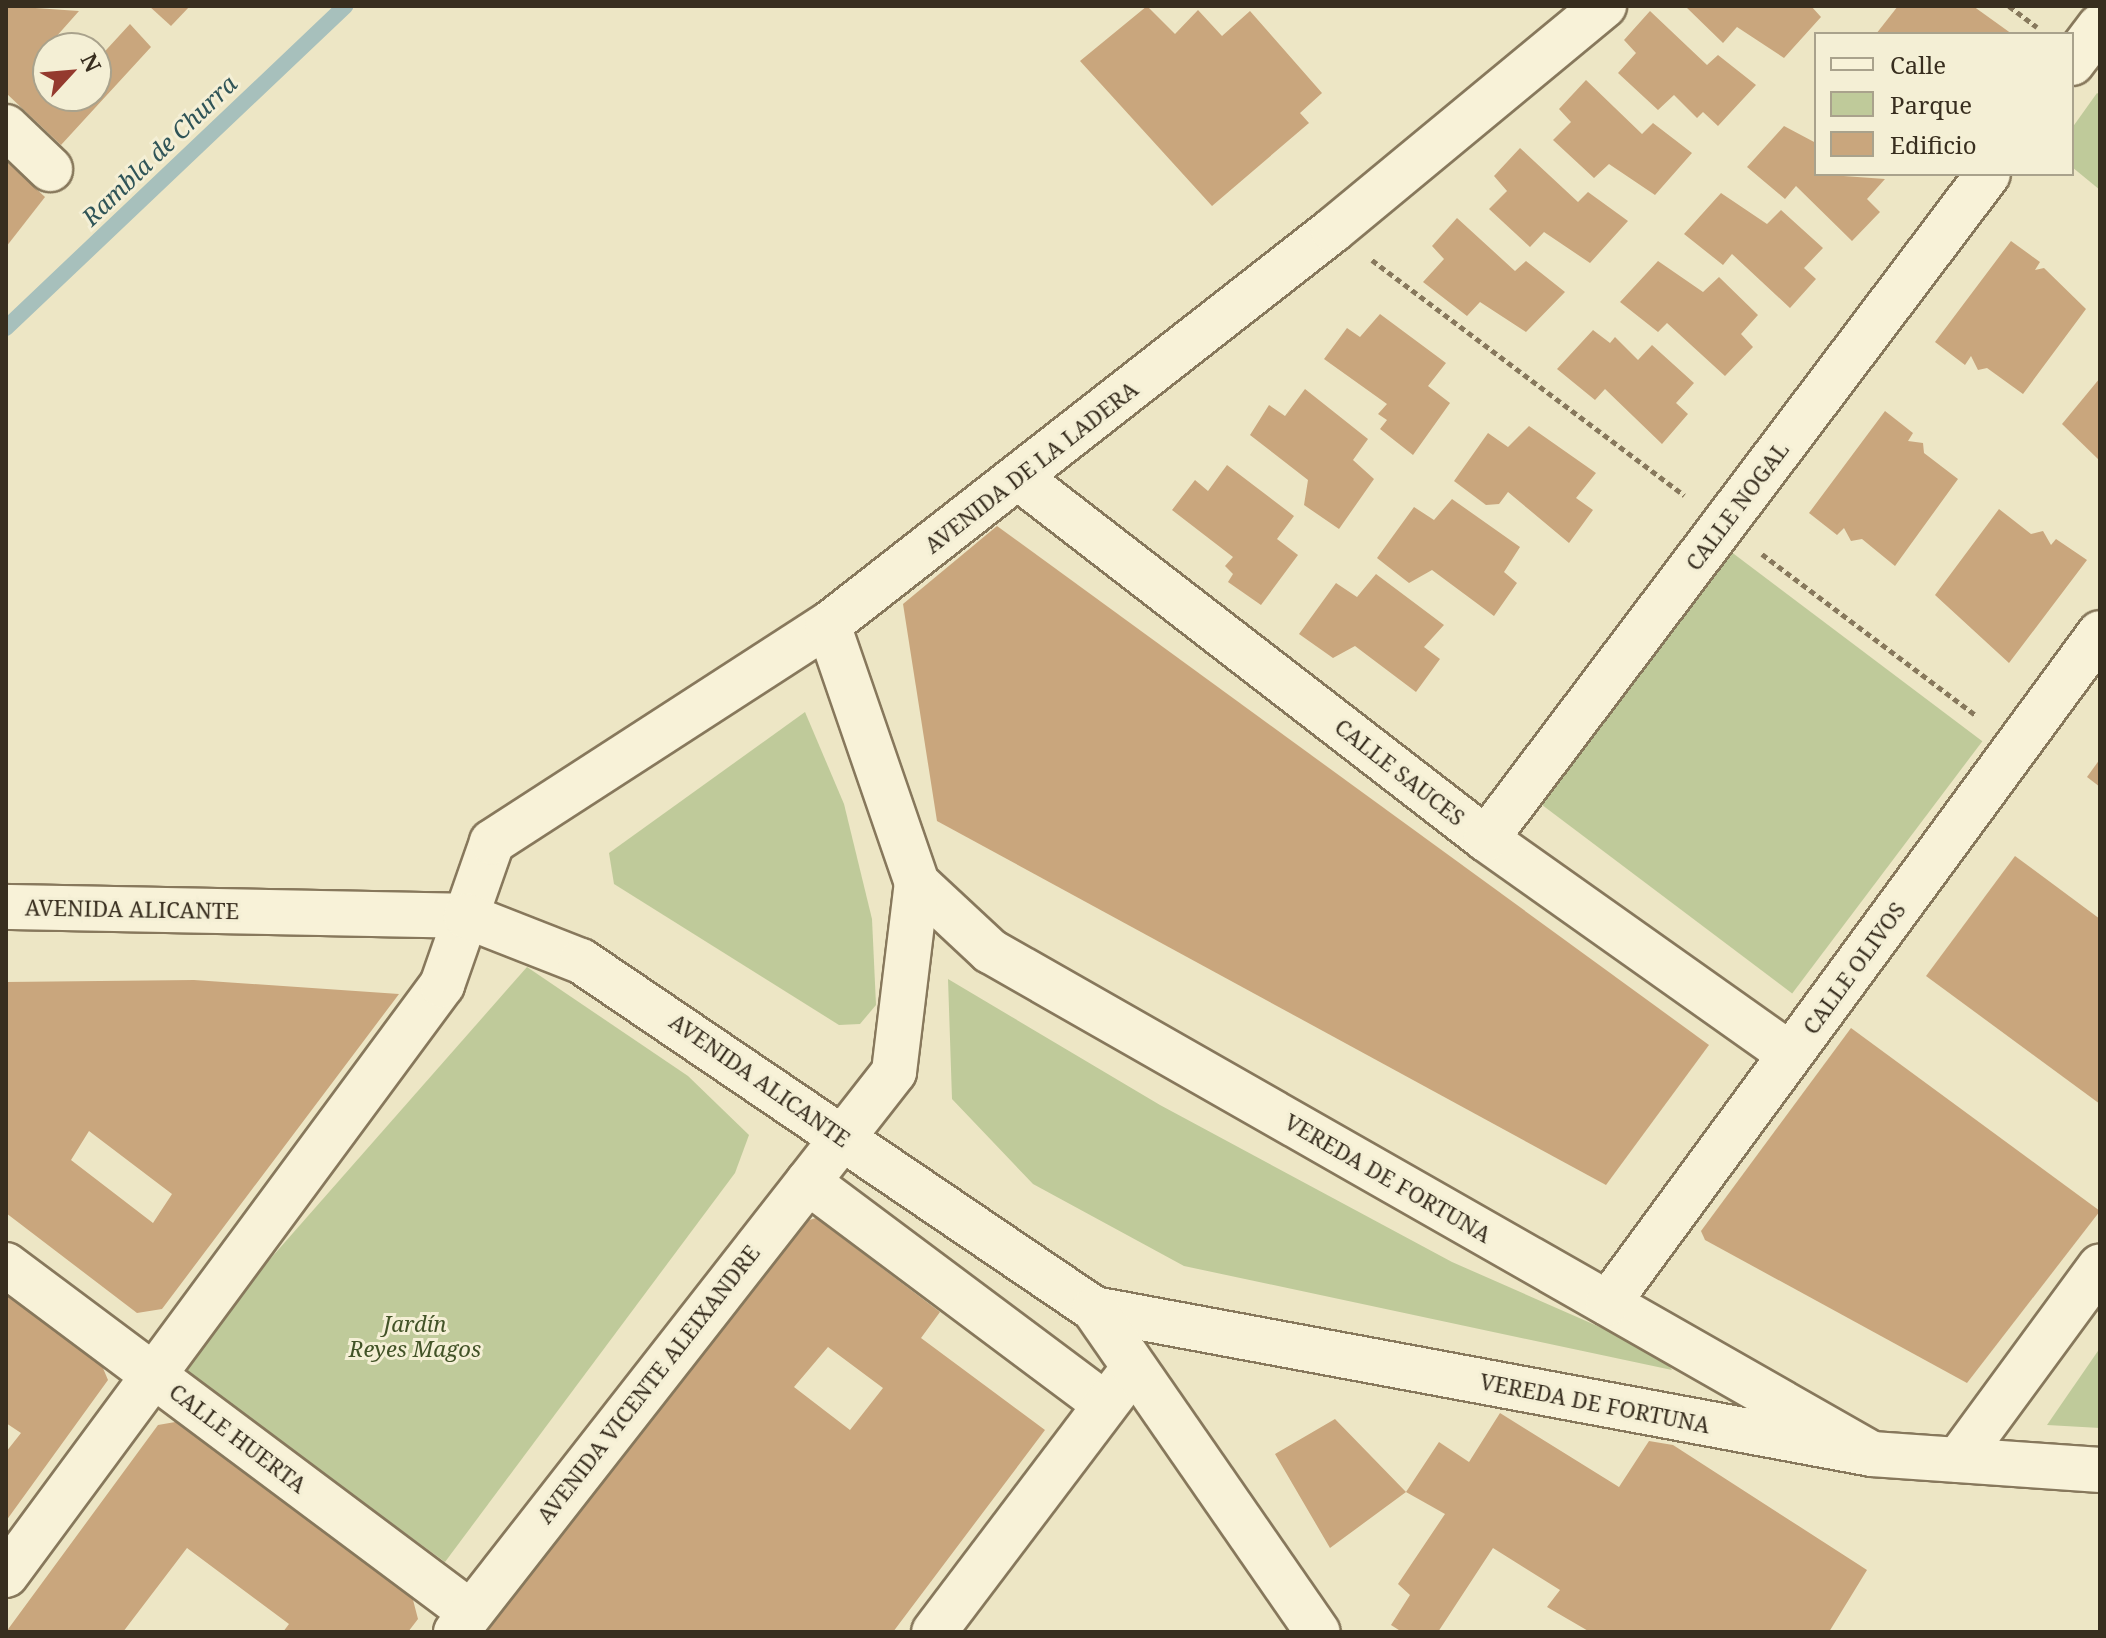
<!DOCTYPE html>
<html>
<head>
<meta charset="utf-8">
<style>
  body { margin:0 }
  #map { position:relative; width:2106px; height:1638px; overflow:hidden; background:#ede6c5; font-family:"Noto Serif",serif }
  div>[style] { position:absolute }
  .green>* { inset:0; background:#bfca9a; transform-origin:0 0 }
  .stream>* { height:16px; margin:-8px; padding:0 8px; transform-origin:8px; border-radius:8px; background:#a7c0bc }
  .building>* { inset:0; background:#c9a67d }
  .path>* { height:5px; margin-top:-2.5px; transform-origin:0; background:repeating-linear-gradient(90deg,#87785c 0 6px,transparent 0 10px) }
  .roads { filter:drop-shadow(2px 0 #87785c) drop-shadow(-2px 0 #87785c) drop-shadow(0 2px #87785c) drop-shadow(0 -2px #87785c) }
  .minor>* { height:44px; margin:-22px; padding:0 22px; transform-origin:22px; border-radius:22px; background:#f8f2d8 }
  .secondary>* { height:44px; margin:-22px; padding:0 22px; transform-origin:22px; border-radius:22px; background:#f8f2d8 }
  span { translate:-50% -50%; white-space:nowrap; text-align:center; line-height:1.15; -webkit-text-stroke:6px #f4efd5; paint-order:stroke }
  .street-label { font-size:22px; color:#382e1f }
  .park-label { font-size:22px; color:#425327; font-style:italic }
  .water-label { font-size:24px; color:#2f5457; font-style:italic }
  .frame { position:absolute; inset:0; border:8px solid #382e1f; pointer-events:none }
  .legend { position:absolute; left:1814px; top:32px; width:260px; height:144px; box-sizing:border-box; background:#f4efd5; border:2px solid #a9a28c; margin:0; padding:10px 14px; list-style:none; font-size:24px; color:#382e1f }
  .legend li { display:flex; align-items:center; gap:16px; height:40px }
  .legend b { width:40px; border:2px solid #a9a28c }
  .north { position:absolute; left:32px; top:32px; width:80px; height:80px; box-sizing:border-box; background:#f4efd5; border:2px solid #a9a28c; border-radius:50%; rotate:64deg; font-size:22px; font-weight:700; line-height:32px; text-align:center; color:#382e1f }
  .north::after { content:''; display:block; margin:auto; width:28px; height:36px; background:#943a2e; clip-path:polygon(50% 0,100% 100%,50% 72%,0 100%) }
</style>
</head>
<body>
<div id="map">
  <div class="green">
    <i style="clip-path:polygon(2097px 93px,2100px 95px,2100px 190px,2072px 167px,2072px 128px)"></i>
    <i style="left:1730px;top:551px;width:316px;height:316px;rotate:37deg"></i>
    <i style="clip-path:polygon(805px 712px,844px 804px,872px 919px,876px 1005px,860px 1024px,839px 1025px,614px 884px,609px 853px)"></i>
    <i style="clip-path:polygon(527px 967px,688px 1076px,749px 1135px,735px 1173px,445px 1562px,176px 1366px)"></i>
    <i style="clip-path:polygon(948px 979px,1160px 1105px,1452px 1262px,1659px 1353px,1672px 1370px,1184px 1266px,1033px 1184px,952px 1099px)"></i>
    <i style="clip-path:polygon(2100px 1348px,2100px 1428px,2047px 1425px)"></i>
  </div>
  <div class="stream">
    <i style="left:6px;top:328px;width:468px;rotate:-43.5deg"></i>
  </div>
  <div class="building">
    <i style="clip-path:polygon(6px 6px,79px 11px,55px 38px,64px 48px,48px 48px,48px 96px,96px 96px,96px 61px,130px 24px,151px 47px,61px 145px,6px 93px)"></i>
    <i style="clip-path:polygon(149px 6px,190px 6px,171px 26px)"></i>
    <i style="clip-path:polygon(1147px 6px,1175px 34px,1198px 10px,1222px 36px,1250px 11px,1322px 93px,1300px 113px,1309px 123px,1212px 206px,1080px 61px)"></i>
    <i style="clip-path:polygon(1685px 6px,1811px 6px,1821px 17px,1784px 58px,1737px 27px,1723px 43px)"></i>
    <i style="clip-path:polygon(1898px 6px,1973px 6px,2012px 34px,1876px 34px)"></i>
    <i style="clip-path:polygon(1650px 11px,1707px 65px,1718px 55px,1756px 85px,1718px 126px,1703px 112px,1697px 118px,1674px 95px,1658px 110px,1618px 73px,1636px 53px,1624px 40px)"></i>
    <i style="clip-path:polygon(1586px 80px,1642px 134px,1653px 123px,1692px 153px,1655px 195px,1609px 164px,1594px 178px,1553px 140px,1571px 122px,1559px 109px)"></i>
    <i style="clip-path:polygon(1784px 126px,1816px 143px,1816px 174px,1885px 179px,1867px 199px,1880px 212px,1852px 241px,1796px 186px,1785px 199px,1747px 167px)"></i>
    <i style="clip-path:polygon(1520px 148px,1578px 202px,1588px 192px,1628px 221px,1590px 263px,1544px 232px,1530px 247px,1489px 209px,1507px 191px,1494px 176px)"></i>
    <i style="clip-path:polygon(6px 161px,45px 197px,6px 247px)"></i>
    <i style="clip-path:polygon(1721px 193px,1767px 224px,1781px 210px,1823px 248px,1804px 268px,1816px 279px,1790px 308px,1732px 254px,1723px 265px,1684px 234px)"></i>
    <i style="clip-path:polygon(1457px 218px,1515px 271px,1526px 261px,1565px 292px,1526px 332px,1480px 302px,1467px 316px,1423px 282px,1444px 259px,1432px 246px)"></i>
    <i style="clip-path:polygon(2011px 241px,2040px 262px,2035px 270px,2044px 268px,2086px 309px,2023px 394px,1987px 368px,1978px 370px,1971px 356px,1965px 365px,1935px 342px)"></i>
    <i style="clip-path:polygon(1658px 261px,1703px 292px,1719px 277px,1758px 315px,1741px 334px,1753px 347px,1725px 376px,1667px 323px,1658px 332px,1620px 302px)"></i>
    <i style="clip-path:polygon(1380px 314px,1446px 363px,1428px 386px,1450px 403px,1413px 455px,1380px 429px,1387px 420px,1378px 414px,1387px 404px,1324px 359px,1347px 328px,1360px 337px)"></i>
    <i style="clip-path:polygon(1593px 330px,1610px 343px,1615px 337px,1638px 360px,1652px 345px,1694px 383px,1676px 403px,1688px 414px,1662px 444px,1605px 389px,1595px 400px,1557px 369px)"></i>
    <i style="clip-path:polygon(2100px 378px,2100px 461px,2062px 424px)"></i>
    <i style="clip-path:polygon(1305px 389px,1368px 439px,1353px 460px,1374px 479px,1339px 529px,1304px 505px,1308px 480px,1250px 435px,1269px 405px,1285px 416px)"></i>
    <i style="clip-path:polygon(1885px 411px,1913px 433px,1908px 441px,1923px 443px,1924px 453px,1958px 479px,1895px 566px,1862px 539px,1851px 541px,1844px 528px,1837px 535px,1809px 513px)"></i>
    <i style="clip-path:polygon(1529px 426px,1596px 473px,1576px 498px,1593px 510px,1569px 543px,1508px 492px,1499px 504px,1486px 505px,1454px 481px,1488px 433px,1508px 447px)"></i>
    <i style="clip-path:polygon(1227px 465px,1294px 516px,1277px 539px,1298px 555px,1261px 605px,1228px 582px,1233px 574px,1225px 566px,1233px 557px,1172px 510px,1195px 480px,1208px 491px)"></i>
    <i style="clip-path:polygon(1452px 499px,1520px 547px,1504px 572px,1517px 583px,1494px 616px,1432px 570px,1409px 583px,1377px 558px,1414px 507px,1434px 520px)"></i>
    <i style="clip-path:polygon(1999px 509px,2031px 534px,2043px 531px,2051px 545px,2056px 539px,2087px 560px,2009px 663px,1935px 595px)"></i>
    <i style="clip-path:polygon(997px 526px,1709px 1045px,1606px 1185px,937px 821px,903px 604px)"></i>
    <i style="clip-path:polygon(1376px 574px,1444px 625px,1424px 647px,1440px 659px,1416px 692px,1355px 646px,1333px 658px,1299px 634px,1336px 583px,1357px 597px)"></i>
    <i style="clip-path:polygon(2100px 759px,2100px 787px,2087px 777px)"></i>
    <i style="clip-path:polygon(2015px 856px,2100px 919px,2100px 1104px,1926px 976px)"></i>
    <i style="clip-path:polygon(evenodd,194px 980px,399px 994px,162px 1309px,137px 1313px,6px 1213px,6px 982px,194px 980px,89px 1131px,172px 1194px,153px 1223px,71px 1160px,89px 1131px)"></i>
    <i style="clip-path:polygon(1851px 1028px,2100px 1211px,1967px 1383px,1705px 1240px,1701px 1231px)"></i>
    <i style="clip-path:polygon(evenodd,816px 1218px,940px 1312px,921px 1338px,1045px 1430px,893px 1632px,487px 1632px,796px 1224px,816px 1218px,828px 1347px,883px 1388px,850px 1430px,794px 1387px,828px 1347px)"></i>
    <i style="clip-path:polygon(6px 1291px,100px 1361px,108px 1380px,6px 1521px,6px 1452px,21px 1433px,6px 1423px)"></i>
    <i style="clip-path:polygon(1500px 1413px,1619px 1487px,1649px 1441px,1673px 1445px,1867px 1570px,1829px 1632px,1590px 1632px,1547px 1607px,1560px 1590px,1493px 1548px,1438px 1632px,1402px 1632px,1391px 1625px,1410px 1595px,1398px 1584px,1445px 1514px,1406px 1492px,1330px 1548px,1275px 1454px,1335px 1419px,1406px 1492px,1439px 1442px,1469px 1462px)"></i>
    <i style="clip-path:polygon(181px 1421px,412px 1596px,418px 1619px,408px 1632px,283px 1632px,289px 1624px,187px 1548px,123px 1632px,6px 1632px,158px 1425px)"></i>
  </div>
  <div class="path">
    <i style="left:2009px;top:6px;width:35px;rotate:37deg"></i>
    <i style="left:1372px;top:260px;width:391px;rotate:37deg"></i>
    <i style="left:1762px;top:554px;width:269px;rotate:37deg"></i>
  </div>
  <div class="roads">
    <div class="minor">
      <i style="left:2072px;top:63px;width:46px;rotate:-52.9deg"></i>
      <i style="left:6px;top:127px;width:61px;rotate:43.7deg"></i>
      <i style="left:1019px;top:478px;width:590px;rotate:37.7deg"></i>
      <i style="left:1486px;top:839px;width:372px;rotate:35.3deg"></i>
      <i style="left:1486px;top:839px;width:833px;rotate:-52.95deg"></i>
      <i style="left:917px;top:883px;width:100px;rotate:43deg"></i>
      <i style="left:990px;top:951px;width:1015px;rotate:29.7deg"></i>
      <i style="left:808px;top:1182px;width:371px;rotate:36.8deg"></i>
      <i style="left:6px;top:1265px;width:579px;rotate:36.79deg"></i>
      <i style="left:1608px;top:1303px;width:831px;rotate:-53.71deg"></i>
      <i style="left:1094px;top:1309px;width:791px;rotate:10.56deg"></i>
      <i style="left:1872px;top:1454px;width:229px;rotate:4deg"></i>
      <i style="left:1958px;top:1460px;width:240px;rotate:-53.7deg"></i>
      <i style="left:6px;top:1575px;width:734px;rotate:-53.54deg"></i>
      <i style="left:442px;top:985px;width:151px;rotate:-70.7deg"></i>
      <i style="left:492px;top:842px;width:400px;rotate:-32.9deg"></i>
      <i style="left:828px;top:625px;width:641px;rotate:-38.03deg"></i>
      <i style="left:1333px;top:230px;width:352px;rotate:-39.6deg"></i>
      <i style="left:456px;top:1632px;width:711px;rotate:-51.97deg"></i>
      <i style="left:894px;top:1072px;width:190px;rotate:-83.1deg"></i>
      <i style="left:917px;top:883px;width:273px;rotate:-109deg"></i>
      <i style="left:934px;top:1632px;width:315px;rotate:-52.9deg"></i>
    </div>
    <div class="secondary">
      <i style="left:6px;top:907px;width:460px;rotate:1.1deg"></i>
      <i style="left:466px;top:916px;width:123px;rotate:21.4deg"></i>
      <i style="left:581px;top:961px;width:620px;rotate:34.15deg"></i>
      <i style="left:1094px;top:1309px;width:393px;rotate:55.3deg"></i>
    </div>
  </div>
  <div class="street-label">
    <span style="left:1031px;top:467px;rotate:-38deg">AVENIDA DE LA LADERA</span>
    <span style="left:1737px;top:506px;rotate:-53deg">CALLE NOGAL</span>
    <span style="left:1400px;top:772px;rotate:38deg">CALLE SAUCES</span>
    <span style="left:132px;top:909px;rotate:1deg">AVENIDA ALICANTE</span>
    <span style="left:1854px;top:968px;rotate:-54deg">CALLE OLIVOS</span>
    <span style="left:760px;top:1080px;rotate:35deg">AVENIDA ALICANTE</span>
    <span style="left:1388px;top:1178px;rotate:30deg">VEREDA DE FORTUNA</span>
    <span style="left:648px;top:1384px;rotate:-52deg">AVENIDA VICENTE ALEIXANDRE</span>
    <span style="left:1595px;top:1403px;rotate:11deg">VEREDA DE FORTUNA</span>
    <span style="left:238px;top:1438px;rotate:37deg">CALLE HUERTA</span>
  </div>
  <div class="park-label">
    <span style="left:415px;top:1336px">Jardín<br>Reyes Magos</span>
  </div>
  <div class="water-label">
    <span style="left:159px;top:150px;rotate:-44deg">Rambla de Churra</span>
  </div>
  <div class="frame"></div>
  <ul class="legend">
  <li><b style="height:10px;background:#f8f2d8"></b>Calle</li>
  <li><b style="height:22px;background:#bfca9a"></b>Parque</li>
  <li><b style="height:22px;background:#c9a67d"></b>Edificio</li>
  </ul>
  <div class="north">N</div>
</div>
</body>
</html>
